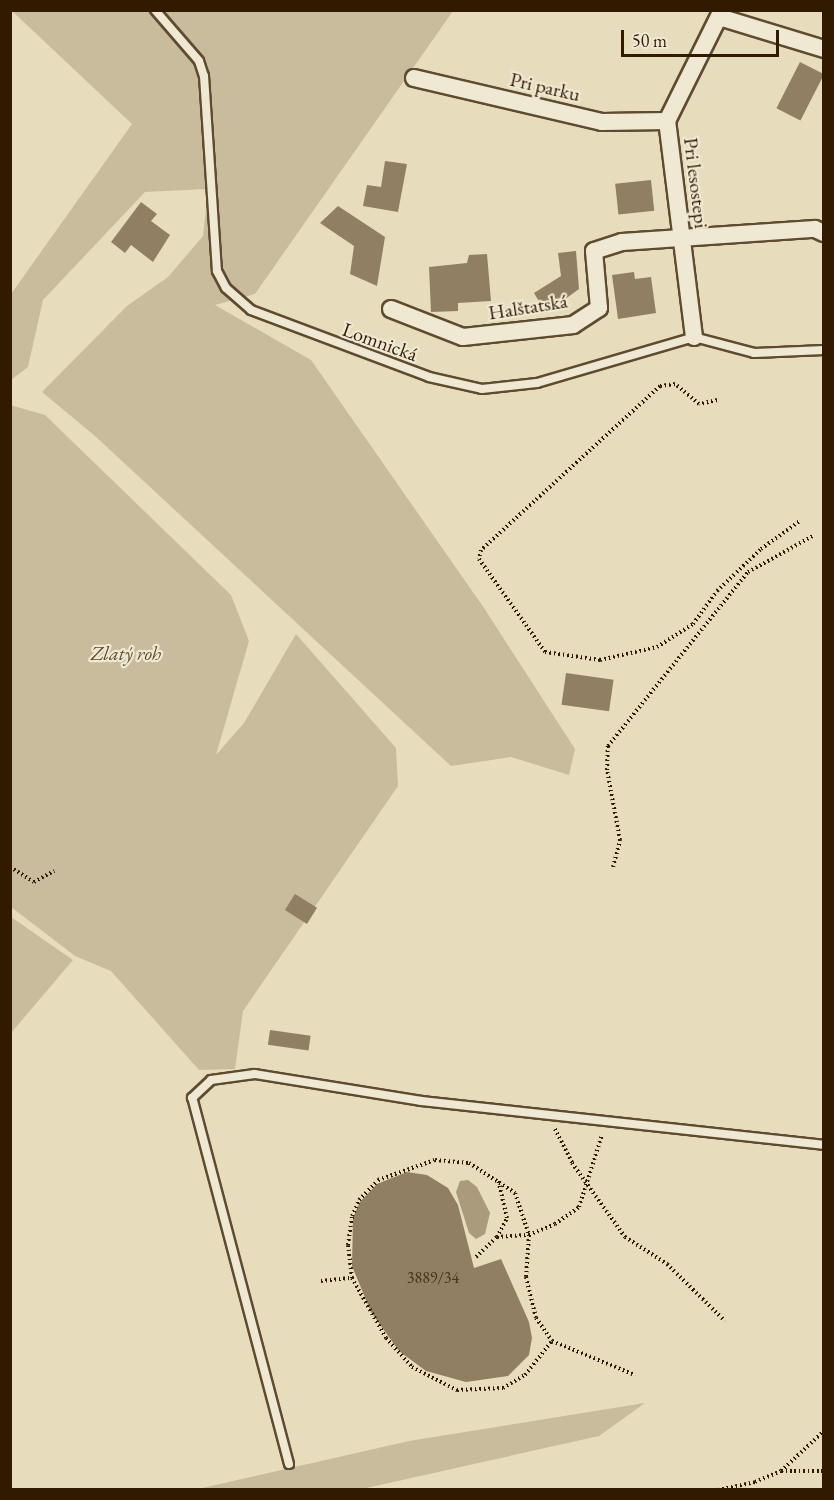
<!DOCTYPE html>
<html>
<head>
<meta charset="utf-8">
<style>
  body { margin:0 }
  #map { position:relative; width:834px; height:1500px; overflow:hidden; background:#e7ddbc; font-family:"EB Garamond",serif }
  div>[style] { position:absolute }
  .green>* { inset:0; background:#c8bc9c }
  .water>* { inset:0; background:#a99b7c }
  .building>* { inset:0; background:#907f62; transform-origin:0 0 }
  .path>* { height:4px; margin-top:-2px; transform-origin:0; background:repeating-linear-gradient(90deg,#321a00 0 1.5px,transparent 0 4.5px) }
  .roads { filter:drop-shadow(2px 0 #5f4b2f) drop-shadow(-2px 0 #5f4b2f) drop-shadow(0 2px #5f4b2f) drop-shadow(0 -2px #5f4b2f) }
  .service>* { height:8px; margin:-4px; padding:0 4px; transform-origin:4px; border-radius:4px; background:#efe9d3 }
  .minor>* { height:16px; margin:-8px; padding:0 8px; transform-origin:8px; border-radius:8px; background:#efe9d3 }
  span { translate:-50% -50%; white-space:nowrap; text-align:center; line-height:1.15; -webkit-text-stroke:4.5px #efe9d3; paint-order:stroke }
  .number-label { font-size:16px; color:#4a3318 }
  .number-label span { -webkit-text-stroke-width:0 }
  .street-label { font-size:20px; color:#321a00 }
  .park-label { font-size:20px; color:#5f4b2f; font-style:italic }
  .frame { position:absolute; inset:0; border:12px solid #321a00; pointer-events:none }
  .scale { position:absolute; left:621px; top:30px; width:158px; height:27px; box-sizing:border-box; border:3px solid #321a00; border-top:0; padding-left:8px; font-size:18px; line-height:21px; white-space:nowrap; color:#321a00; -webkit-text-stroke:4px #efe9d3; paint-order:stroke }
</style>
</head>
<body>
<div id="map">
  <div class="green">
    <i style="clip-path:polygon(11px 10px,453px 11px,255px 294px,215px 305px,311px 360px,484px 608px,575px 749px,569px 775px,511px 757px,451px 766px,95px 436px,42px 392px,127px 306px,168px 277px,203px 236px,208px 189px,145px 192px,43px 300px,28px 367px,11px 380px,11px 294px,132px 124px)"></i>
    <i style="clip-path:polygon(10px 405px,45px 415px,231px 595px,249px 641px,216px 755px,244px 723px,296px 634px,396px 748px,398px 786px,243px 1011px,235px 1069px,199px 1070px,111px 971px,75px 956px,11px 907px)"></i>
    <i style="clip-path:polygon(11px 917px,73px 960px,11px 1033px)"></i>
    <i style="clip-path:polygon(645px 1403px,599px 1436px,362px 1489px,198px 1489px,409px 1441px)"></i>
  </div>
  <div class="water">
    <i style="clip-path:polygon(468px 1180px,477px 1187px,490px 1213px,485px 1234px,476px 1239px,469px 1233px,456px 1192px,460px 1181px)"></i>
  </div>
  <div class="building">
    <i style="left:800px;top:62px;width:27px;height:52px;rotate:27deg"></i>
    <i style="clip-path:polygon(385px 161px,407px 164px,398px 212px,363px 206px,367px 185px,381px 187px)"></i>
    <i style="left:651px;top:180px;width:31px;height:36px;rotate:84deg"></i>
    <i style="clip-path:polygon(141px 202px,157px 214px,151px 221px,170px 235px,153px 262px,131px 245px,125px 253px,111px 242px)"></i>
    <i style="clip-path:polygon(338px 206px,385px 237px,377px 286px,350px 274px,354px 246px,320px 223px)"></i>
    <i style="clip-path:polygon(576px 251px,579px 289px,546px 313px,534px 293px,561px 276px,558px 253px)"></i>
    <i style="clip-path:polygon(487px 254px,491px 301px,458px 303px,458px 311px,431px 312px,429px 267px,467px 263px,469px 255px)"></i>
    <i style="clip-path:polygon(634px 272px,635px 279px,651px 277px,656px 313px,618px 319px,612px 275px)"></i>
    <i style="left:566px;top:673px;width:48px;height:32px;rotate:8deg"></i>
    <i style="left:295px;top:894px;width:26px;height:19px;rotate:32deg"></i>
    <i style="left:270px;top:1030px;width:41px;height:15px;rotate:8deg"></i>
    <i style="clip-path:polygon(407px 1172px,427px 1175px,448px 1188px,458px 1205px,474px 1268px,501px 1259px,529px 1322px,532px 1338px,529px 1355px,508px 1376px,466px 1382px,426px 1371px,399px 1351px,371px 1312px,352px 1266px,353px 1218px,360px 1202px,377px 1184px)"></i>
  </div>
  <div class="path">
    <i style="left:717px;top:400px;width:18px;rotate:167deg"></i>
    <i style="left:699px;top:404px;width:31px;rotate:-140deg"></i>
    <i style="left:675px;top:384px;width:15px;rotate:172deg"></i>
    <i style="left:660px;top:386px;width:243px;rotate:137.5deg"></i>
    <i style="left:481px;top:550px;width:9px;rotate:103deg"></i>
    <i style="left:479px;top:559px;width:114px;rotate:54.6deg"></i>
    <i style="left:545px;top:652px;width:56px;rotate:8.3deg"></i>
    <i style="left:600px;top:660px;width:58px;rotate:-12.8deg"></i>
    <i style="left:657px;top:647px;width:43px;rotate:-32.6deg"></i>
    <i style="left:693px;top:624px;width:41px;rotate:-54deg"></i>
    <i style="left:717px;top:591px;width:61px;rotate:-43.7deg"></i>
    <i style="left:761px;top:549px;width:49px;rotate:-35.9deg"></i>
    <i style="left:10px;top:867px;width:28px;rotate:32deg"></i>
    <i style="left:34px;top:882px;width:23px;rotate:-29deg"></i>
    <i style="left:613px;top:867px;width:28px;rotate:-75deg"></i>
    <i style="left:620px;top:840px;width:71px;rotate:-100.5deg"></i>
    <i style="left:607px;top:770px;width:24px;rotate:-88deg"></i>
    <i style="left:608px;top:746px;width:223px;rotate:-51.2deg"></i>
    <i style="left:748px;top:572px;width:74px;rotate:-29deg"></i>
    <i style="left:555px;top:1129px;width:38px;rotate:63deg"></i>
    <i style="left:572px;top:1163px;width:91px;rotate:54.4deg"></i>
    <i style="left:625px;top:1237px;width:50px;rotate:32.7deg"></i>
    <i style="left:667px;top:1264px;width:81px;rotate:44.5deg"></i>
    <i style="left:497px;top:1237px;width:32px;rotate:-4deg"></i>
    <i style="left:529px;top:1235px;width:28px;rotate:-23deg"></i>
    <i style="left:555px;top:1224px;width:29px;rotate:-35deg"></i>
    <i style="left:579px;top:1207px;width:76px;rotate:-72.3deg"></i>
    <i style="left:476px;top:1257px;width:29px;rotate:-44deg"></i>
    <i style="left:497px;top:1237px;width:21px;rotate:-62deg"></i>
    <i style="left:507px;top:1218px;width:39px;rotate:-103deg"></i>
    <i style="left:352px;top:1278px;width:69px;rotate:60.5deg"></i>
    <i style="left:386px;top:1338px;width:39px;rotate:48deg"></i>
    <i style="left:412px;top:1367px;width:51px;rotate:27.1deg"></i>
    <i style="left:457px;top:1390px;width:46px;rotate:-2.5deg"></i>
    <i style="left:503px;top:1388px;width:26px;rotate:-31deg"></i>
    <i style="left:525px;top:1375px;width:43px;rotate:-51.5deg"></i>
    <i style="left:321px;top:1281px;width:31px;rotate:-6deg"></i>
    <i style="left:352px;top:1278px;width:33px;rotate:-97deg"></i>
    <i style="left:348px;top:1245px;width:29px;rotate:-82deg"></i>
    <i style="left:352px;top:1216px;width:17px;rotate:-66deg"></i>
    <i style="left:359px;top:1200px;width:28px;rotate:-46deg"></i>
    <i style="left:378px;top:1180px;width:60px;rotate:-19.3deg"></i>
    <i style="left:435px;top:1160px;width:34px;rotate:5deg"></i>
    <i style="left:469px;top:1163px;width:55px;rotate:33.1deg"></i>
    <i style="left:515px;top:1193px;width:44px;rotate:71.6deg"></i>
    <i style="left:529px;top:1235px;width:42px;rotate:94.1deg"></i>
    <i style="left:526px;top:1277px;width:42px;rotate:76.3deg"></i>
    <i style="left:536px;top:1318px;width:28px;rotate:55deg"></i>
    <i style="left:552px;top:1341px;width:90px;rotate:22.3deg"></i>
    <i style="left:781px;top:1471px;width:43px"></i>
    <i style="left:718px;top:1490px;width:38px;rotate:-12deg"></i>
    <i style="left:755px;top:1482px;width:28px;rotate:-23deg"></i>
    <i style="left:781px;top:1471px;width:59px;rotate:-42.9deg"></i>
  </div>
  <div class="roads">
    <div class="service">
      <i style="left:155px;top:10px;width:67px;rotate:49.2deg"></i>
      <i style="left:199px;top:61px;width:16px;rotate:72deg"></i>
      <i style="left:204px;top:76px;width:195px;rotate:86.2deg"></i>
      <i style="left:217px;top:271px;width:19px;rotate:62deg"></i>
      <i style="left:226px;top:288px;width:33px;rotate:41deg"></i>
      <i style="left:251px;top:310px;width:190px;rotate:20.6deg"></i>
      <i style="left:429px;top:377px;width:54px;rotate:12.8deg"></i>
      <i style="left:482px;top:389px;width:55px;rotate:-6.2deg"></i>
      <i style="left:537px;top:383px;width:164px;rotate:-16.3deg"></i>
      <i style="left:694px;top:337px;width:62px;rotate:14.9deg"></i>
      <i style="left:754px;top:353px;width:70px;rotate:-2.5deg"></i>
      <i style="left:289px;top:1464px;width:379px;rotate:-104.8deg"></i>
      <i style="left:192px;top:1098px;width:26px;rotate:-43deg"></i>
      <i style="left:211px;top:1080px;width:44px;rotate:-7.8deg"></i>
      <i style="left:255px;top:1074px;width:168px;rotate:9.2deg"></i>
      <i style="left:421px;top:1101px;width:405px;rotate:6.2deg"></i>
    </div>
    <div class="minor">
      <i style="left:719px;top:17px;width:110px;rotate:16.9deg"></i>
      <i style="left:414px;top:78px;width:193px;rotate:13.2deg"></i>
      <i style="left:602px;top:122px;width:65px;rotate:-0.9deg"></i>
      <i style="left:391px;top:309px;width:77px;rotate:21.3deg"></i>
      <i style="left:463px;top:337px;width:111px;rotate:-6.2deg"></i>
      <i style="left:573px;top:325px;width:31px;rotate:-33deg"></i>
      <i style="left:599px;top:308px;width:57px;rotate:-95deg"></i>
      <i style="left:594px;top:251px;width:29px;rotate:-18deg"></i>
      <i style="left:622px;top:242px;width:193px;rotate:-3.9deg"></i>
      <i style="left:815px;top:229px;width:10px;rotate:24deg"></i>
      <i style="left:694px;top:337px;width:218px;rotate:-97.1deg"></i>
      <i style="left:667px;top:121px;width:124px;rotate:-63.6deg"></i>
    </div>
  </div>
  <div class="number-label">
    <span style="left:433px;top:1278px">3889/34</span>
  </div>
  <div class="street-label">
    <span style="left:545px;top:87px;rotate:13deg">Pri parku</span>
    <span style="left:696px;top:183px;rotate:83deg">Pri lesostepi</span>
    <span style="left:528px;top:307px;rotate:-9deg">Halštatská</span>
    <span style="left:380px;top:342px;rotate:20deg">Lomnická</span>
  </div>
  <div class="park-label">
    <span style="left:126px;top:653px">Zlatý roh</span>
  </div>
  <div class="frame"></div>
  <div class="scale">50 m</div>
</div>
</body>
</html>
